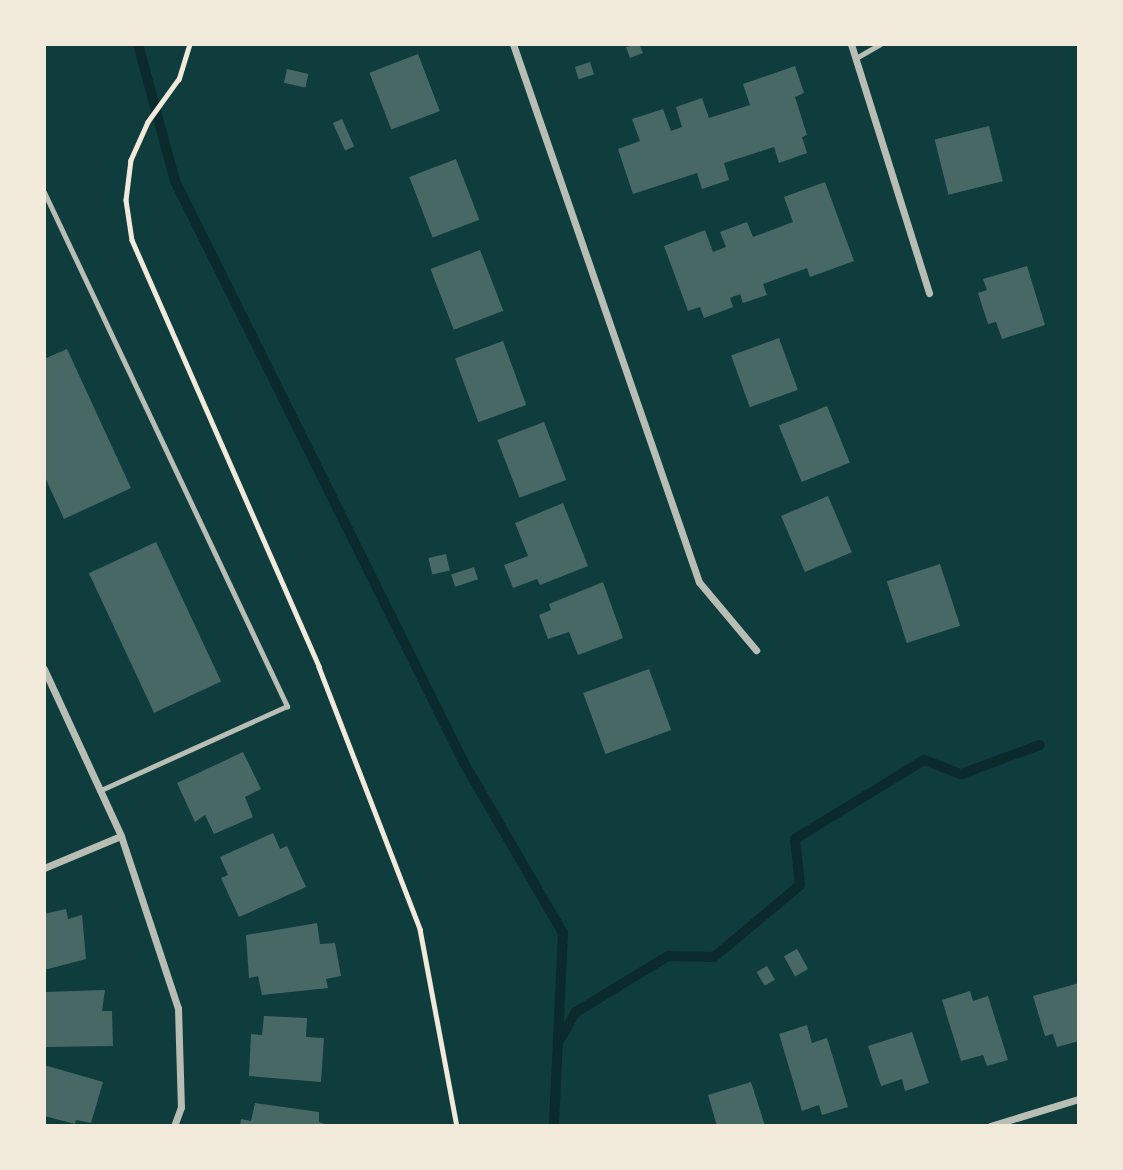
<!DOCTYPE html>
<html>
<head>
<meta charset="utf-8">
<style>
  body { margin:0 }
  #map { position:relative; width:1123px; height:1170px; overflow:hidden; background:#0f3d3e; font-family:Cabin,sans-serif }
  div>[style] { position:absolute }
  .stream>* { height:10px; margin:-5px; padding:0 5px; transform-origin:5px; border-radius:5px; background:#0a2a2b }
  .building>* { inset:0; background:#486865; transform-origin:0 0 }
  .path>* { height:4.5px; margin:-2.25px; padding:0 2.25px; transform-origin:2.25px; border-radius:2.25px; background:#f1e9da }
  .service>* { height:5px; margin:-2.5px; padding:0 2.5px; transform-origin:2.5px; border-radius:2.5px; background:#b8beb3 }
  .minor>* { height:7px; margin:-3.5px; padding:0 3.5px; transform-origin:3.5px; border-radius:3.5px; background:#b8beb3 }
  span { translate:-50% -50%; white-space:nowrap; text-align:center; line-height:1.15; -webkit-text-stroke:7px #f1e9da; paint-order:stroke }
  .frame { position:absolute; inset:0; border:46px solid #f1e9da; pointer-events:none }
</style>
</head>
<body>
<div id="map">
  <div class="stream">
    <i style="left:138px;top:44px;width:142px;rotate:74.9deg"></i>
    <i style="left:175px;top:181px;width:650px;rotate:63.59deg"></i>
    <i style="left:464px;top:763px;width:197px;rotate:59.8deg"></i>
    <i style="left:563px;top:933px;width:193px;rotate:92.7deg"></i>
    <i style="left:559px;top:1041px;width:34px;rotate:-60deg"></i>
    <i style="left:576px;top:1012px;width:108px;rotate:-31.3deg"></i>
    <i style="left:668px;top:956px;width:46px;rotate:1.2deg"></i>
    <i style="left:714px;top:957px;width:112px;rotate:-39.9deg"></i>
    <i style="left:800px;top:885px;width:46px;rotate:-96.2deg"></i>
    <i style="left:795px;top:839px;width:151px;rotate:-31.5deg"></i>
    <i style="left:924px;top:760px;width:40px;rotate:21deg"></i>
    <i style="left:961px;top:774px;width:84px;rotate:-20.2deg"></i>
  </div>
  <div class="building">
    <i style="clip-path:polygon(639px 44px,643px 53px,630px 58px,626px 47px)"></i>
    <i style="left:418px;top:54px;width:61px;height:52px;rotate:69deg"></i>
    <i style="left:590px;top:62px;width:13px;height:16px;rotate:72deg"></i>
    <i style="clip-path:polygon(795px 66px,804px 93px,795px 97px,807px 135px,802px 137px,807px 153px,779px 163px,774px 147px,724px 163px,729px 180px,702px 189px,697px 173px,633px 194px,618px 149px,640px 141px,632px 119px,663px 109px,671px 131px,682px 127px,676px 107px,702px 98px,709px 118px,750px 105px,743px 84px)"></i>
    <i style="left:287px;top:69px;width:22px;height:14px;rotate:13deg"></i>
    <i style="left:342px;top:119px;width:30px;height:10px;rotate:66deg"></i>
    <i style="left:989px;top:126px;width:57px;height:56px;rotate:76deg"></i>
    <i style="left:456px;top:159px;width:65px;height:50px;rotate:69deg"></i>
    <i style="clip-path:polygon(825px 182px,854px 261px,810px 277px,807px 268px,763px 284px,767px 295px,743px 303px,740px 294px,730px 298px,733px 307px,704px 318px,700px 307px,688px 311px,664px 246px,705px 230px,713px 252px,726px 247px,720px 232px,747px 222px,753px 237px,793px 222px,784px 197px)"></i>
    <i style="left:480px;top:250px;width:65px;height:53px;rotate:69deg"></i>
    <i style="clip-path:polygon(1027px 266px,1045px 325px,1002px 339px,996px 322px,988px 324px,978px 293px,987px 290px,983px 279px)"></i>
    <i style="left:779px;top:338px;width:55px;height:51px;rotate:70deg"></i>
    <i style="left:503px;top:341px;width:68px;height:51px;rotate:70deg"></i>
    <i style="clip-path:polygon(67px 349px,131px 488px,64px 519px,44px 475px,44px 359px)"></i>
    <i style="left:827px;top:406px;width:61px;height:52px;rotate:68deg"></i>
    <i style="left:544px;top:422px;width:62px;height:50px;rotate:69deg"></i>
    <i style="left:828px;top:496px;width:61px;height:51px;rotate:67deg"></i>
    <i style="clip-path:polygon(563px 503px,588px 566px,540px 585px,537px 579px,513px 588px,504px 565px,528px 556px,515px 523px)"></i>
    <i style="left:156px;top:542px;width:154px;height:74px;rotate:65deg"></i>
    <i style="left:446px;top:554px;width:17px;height:18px;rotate:77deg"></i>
    <i style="left:940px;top:564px;width:65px;height:56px;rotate:72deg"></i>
    <i style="left:474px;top:567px;width:13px;height:24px;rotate:72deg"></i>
    <i style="clip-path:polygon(603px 582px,623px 638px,578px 655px,569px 632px,548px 639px,539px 615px,551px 610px,549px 604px)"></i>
    <i style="left:649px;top:669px;width:65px;height:70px;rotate:70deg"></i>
    <i style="clip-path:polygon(243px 752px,261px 789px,245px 797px,253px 817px,214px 834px,205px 815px,195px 822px,177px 783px)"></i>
    <i style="clip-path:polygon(273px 833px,280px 849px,287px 846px,306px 887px,239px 917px,221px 878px,228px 875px,220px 857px)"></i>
    <i style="clip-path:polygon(66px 909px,68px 919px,82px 915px,86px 959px,44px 970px,44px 914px)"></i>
    <i style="clip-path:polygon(317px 923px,320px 944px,335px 943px,341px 976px,326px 979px,328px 988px,262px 995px,258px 976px,249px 978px,246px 935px)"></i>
    <i style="left:797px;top:949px;width:23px;height:15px;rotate:61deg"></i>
    <i style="left:767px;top:966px;width:16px;height:12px;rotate:60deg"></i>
    <i style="clip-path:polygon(1079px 983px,1079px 1041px,1057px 1047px,1053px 1034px,1045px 1036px,1033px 996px)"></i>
    <i style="clip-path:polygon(105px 990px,102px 1011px,112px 1011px,113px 1046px,44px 1047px,44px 992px)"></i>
    <i style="clip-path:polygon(970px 991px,973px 1001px,988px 996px,1008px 1060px,987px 1066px,983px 1055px,961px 1061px,942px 1000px)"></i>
    <i style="clip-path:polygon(264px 1016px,307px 1018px,306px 1037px,324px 1038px,321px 1082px,249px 1076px,251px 1034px,262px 1035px)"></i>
    <i style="clip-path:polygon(807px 1025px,812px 1043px,827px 1038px,848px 1107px,822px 1115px,819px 1105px,802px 1111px,779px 1034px)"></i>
    <i style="clip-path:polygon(912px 1032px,929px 1083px,905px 1091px,902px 1079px,881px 1086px,868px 1046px)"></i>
    <i style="clip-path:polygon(44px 1065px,103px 1082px,91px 1123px,76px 1120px,75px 1124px,44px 1116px)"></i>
    <i style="clip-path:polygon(751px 1082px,765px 1126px,717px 1126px,708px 1095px)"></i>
    <i style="clip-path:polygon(255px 1103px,319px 1112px,319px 1122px,331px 1126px,240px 1126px,241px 1119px,251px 1121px)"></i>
  </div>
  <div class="path">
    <i style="left:190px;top:44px;width:37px;rotate:107deg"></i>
    <i style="left:179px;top:79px;width:53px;rotate:125.8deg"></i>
    <i style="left:148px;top:122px;width:42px;rotate:114.1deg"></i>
    <i style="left:131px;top:160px;width:40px;rotate:97.1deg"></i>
    <i style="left:126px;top:200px;width:40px;rotate:81.5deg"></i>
    <i style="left:132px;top:240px;width:466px;rotate:66.3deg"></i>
    <i style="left:319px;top:667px;width:281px;rotate:68.9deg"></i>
    <i style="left:420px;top:929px;width:200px;rotate:79.4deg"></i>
  </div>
  <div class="service">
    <i style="left:856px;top:58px;width:28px;rotate:-30deg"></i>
    <i style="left:44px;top:192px;width:569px;rotate:64.7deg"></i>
    <i style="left:287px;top:706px;width:206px;rotate:155.7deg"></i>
  </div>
  <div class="minor">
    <i style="left:513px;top:44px;width:569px;rotate:70.93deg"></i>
    <i style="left:699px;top:582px;width:89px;rotate:50deg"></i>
    <i style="left:851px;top:44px;width:261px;rotate:72.6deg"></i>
    <i style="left:44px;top:669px;width:184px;rotate:65.2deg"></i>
    <i style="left:121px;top:836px;width:181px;rotate:71.7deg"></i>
    <i style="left:178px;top:1008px;width:99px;rotate:88.3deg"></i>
    <i style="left:181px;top:1107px;width:20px;rotate:110deg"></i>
    <i style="left:44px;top:868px;width:83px;rotate:-22.6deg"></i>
    <i style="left:990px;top:1126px;width:93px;rotate:-16.9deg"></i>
  </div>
  <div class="frame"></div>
</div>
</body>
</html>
